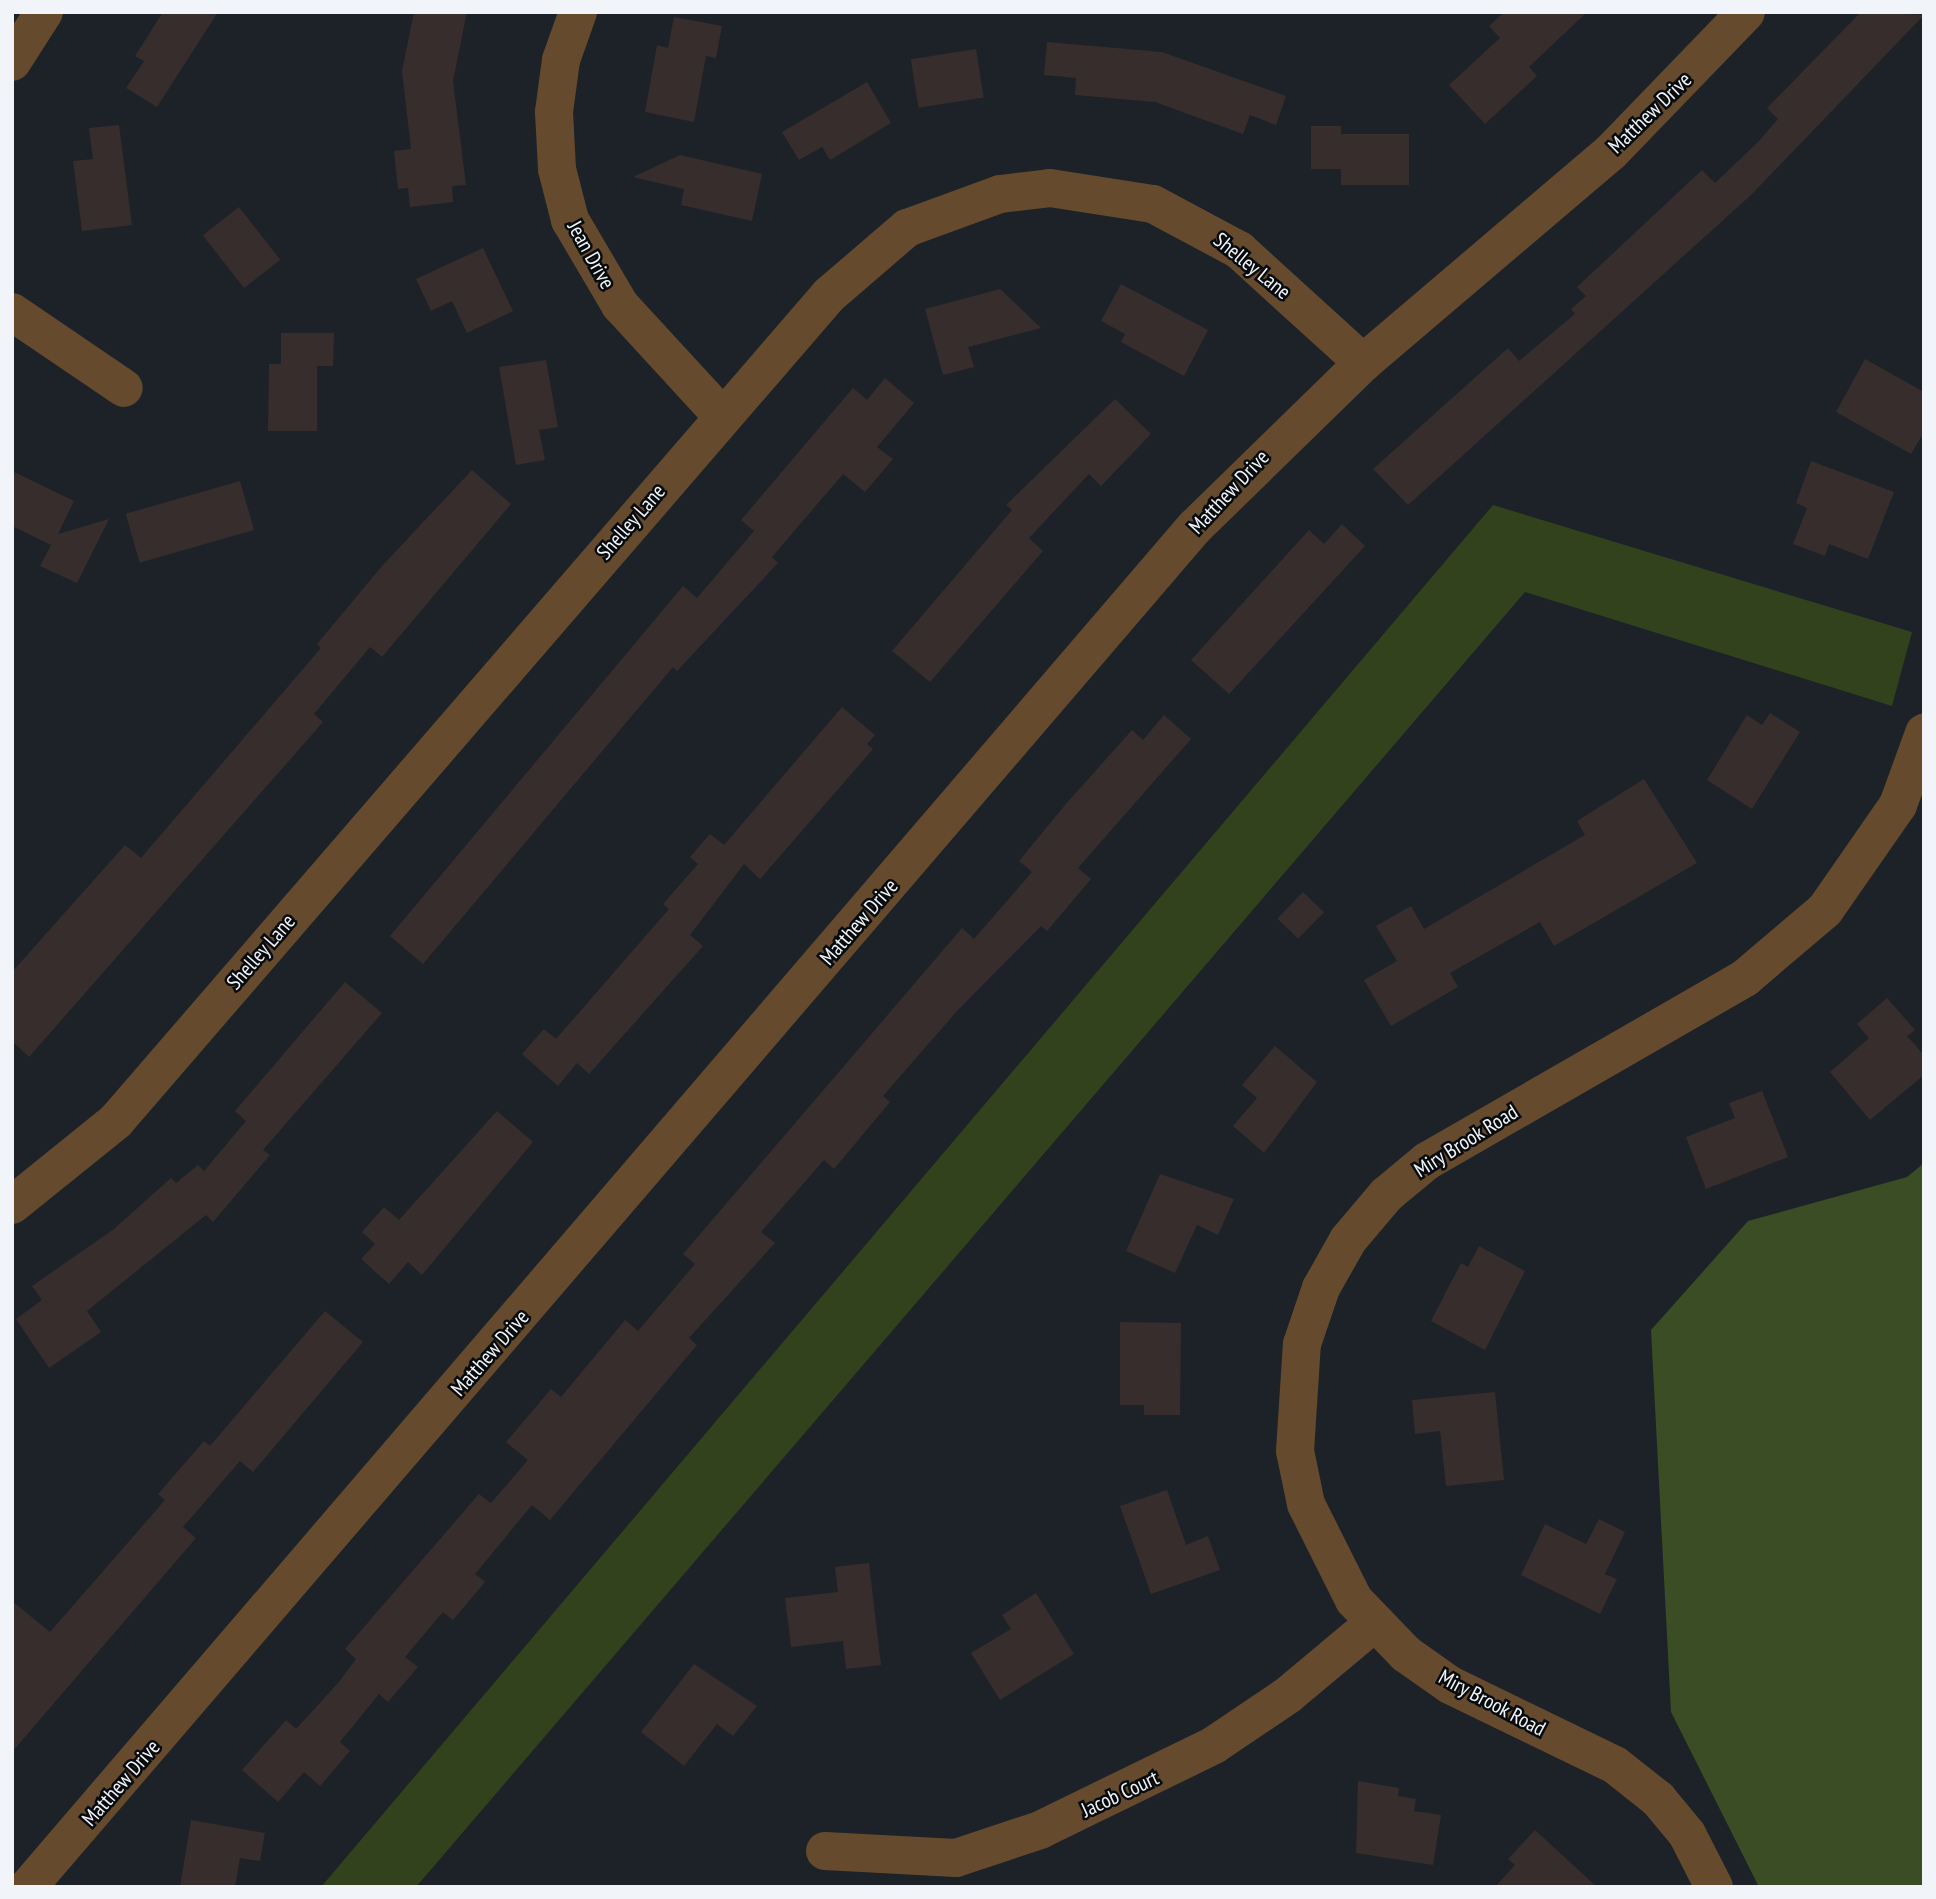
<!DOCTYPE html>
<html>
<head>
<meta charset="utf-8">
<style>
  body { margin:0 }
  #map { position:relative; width:1936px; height:1899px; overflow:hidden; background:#1c2228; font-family:"PT Sans Narrow",sans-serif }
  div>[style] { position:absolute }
  .green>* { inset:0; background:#31421d }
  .forest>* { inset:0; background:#3a4d25 }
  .building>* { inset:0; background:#372d2c; transform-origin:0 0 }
  .minor>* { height:38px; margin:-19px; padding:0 19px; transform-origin:19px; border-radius:19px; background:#654a2d }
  span { translate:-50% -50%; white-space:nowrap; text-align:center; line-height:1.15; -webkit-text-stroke:5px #080b0e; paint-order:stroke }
  .street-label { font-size:21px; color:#f1f5f9 }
  .frame { position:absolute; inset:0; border:14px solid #f1f5f9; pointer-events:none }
</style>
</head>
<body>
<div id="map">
  <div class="green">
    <i style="clip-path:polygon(1493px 505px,1912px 632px,1892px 706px,1525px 592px,416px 1887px,321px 1887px)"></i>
  </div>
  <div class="forest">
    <i style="clip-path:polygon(1924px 1163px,1924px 1887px,1759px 1887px,1671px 1712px,1651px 1330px,1748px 1221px,1907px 1177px)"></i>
  </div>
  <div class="building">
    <i style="clip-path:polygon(163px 12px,218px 12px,157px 107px,126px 88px,144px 61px,135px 56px)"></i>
    <i style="clip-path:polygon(414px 12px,467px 12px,453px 81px,466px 185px,452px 186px,453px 202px,410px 207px,408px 188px,398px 189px,394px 151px,411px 149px,402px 71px)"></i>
    <i style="clip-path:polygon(1504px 12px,1587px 12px,1529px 67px,1537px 76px,1485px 124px,1449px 85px,1500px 38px,1489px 26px)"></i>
    <i style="clip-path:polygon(1861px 12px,1924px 15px,1751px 195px,1408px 505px,1373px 469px,1508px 348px,1519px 361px,1575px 314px,1571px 309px,1586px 296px,1577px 287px,1702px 170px,1715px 183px,1758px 142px,1778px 119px,1767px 108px)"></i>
    <i style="clip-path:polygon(674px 17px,722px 26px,716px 58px,706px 56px,694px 122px,645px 112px,657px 45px,668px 48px)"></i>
    <i style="clip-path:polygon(1047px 42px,1162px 52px,1286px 96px,1276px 125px,1250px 115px,1243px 134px,1155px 102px,1075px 95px,1076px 78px,1044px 75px)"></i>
    <i style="left:976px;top:49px;width:49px;height:66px;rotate:81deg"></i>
    <i style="clip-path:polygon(867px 82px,891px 123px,830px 160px,822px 147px,799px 160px,782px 132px)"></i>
    <i style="clip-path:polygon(119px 125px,132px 225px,82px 231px,73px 161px,93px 159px,89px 128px)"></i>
    <i style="clip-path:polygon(1311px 126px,1341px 126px,1341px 134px,1409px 134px,1409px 185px,1341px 185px,1341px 169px,1311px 169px)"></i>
    <i style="clip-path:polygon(680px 155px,762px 174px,752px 221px,681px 205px,684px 189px,633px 177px)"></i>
    <i style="left:239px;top:207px;width:67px;height:46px;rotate:52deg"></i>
    <i style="clip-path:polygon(483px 248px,513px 311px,467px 333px,452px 301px,431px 311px,416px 279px)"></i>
    <i style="clip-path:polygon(1121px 284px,1208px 330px,1184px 376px,1121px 342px,1125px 334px,1101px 321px)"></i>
    <i style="clip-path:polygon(1000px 289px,1041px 328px,968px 347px,974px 367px,943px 375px,925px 309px)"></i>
    <i style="clip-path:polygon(281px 333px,334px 333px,333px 366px,317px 366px,317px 431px,268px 431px,269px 364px,281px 364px)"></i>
    <i style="clip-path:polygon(1865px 359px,1924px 392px,1924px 432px,1911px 454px,1836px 412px)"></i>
    <i style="clip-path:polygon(546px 360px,558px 427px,539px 430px,545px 460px,516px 465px,499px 367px)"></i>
    <i style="clip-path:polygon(885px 378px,914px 403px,877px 447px,893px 459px,865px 492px,843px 474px,772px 557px,778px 563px,677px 671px,673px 667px,423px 964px,390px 936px,683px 586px,697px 598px,754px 531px,741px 520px,853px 388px,867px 400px)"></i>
    <i style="clip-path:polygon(1115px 399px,1151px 434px,1101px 486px,1089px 474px,1029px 538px,1043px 551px,930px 682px,892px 651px,1012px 510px,1006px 505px)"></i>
    <i style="clip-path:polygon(1811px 461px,1894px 492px,1868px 559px,1829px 544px,1825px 556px,1793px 544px,1807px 508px,1796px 503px)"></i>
    <i style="clip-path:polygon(472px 470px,511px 504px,382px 657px,370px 647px,314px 714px,323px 722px,29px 1057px,12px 1041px,12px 972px,125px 845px,141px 858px,321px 648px,317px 644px,382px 566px)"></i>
    <i style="clip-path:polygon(12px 471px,74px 501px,58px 534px,109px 519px,77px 583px,40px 566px,51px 545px,12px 526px)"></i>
    <i style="left:240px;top:481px;width:51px;height:119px;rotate:74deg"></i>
    <i style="clip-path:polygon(1342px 524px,1365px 546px,1229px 694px,1191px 660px,1309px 530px,1324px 544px)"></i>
    <i style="clip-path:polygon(842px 707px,875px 735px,867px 744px,873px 749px,760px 879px,744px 864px,690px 935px,703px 946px,589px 1074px,577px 1063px,558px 1086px,522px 1054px,544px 1029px,556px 1039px,669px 909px,663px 904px,698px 864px,690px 857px,710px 834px,724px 845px)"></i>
    <i style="clip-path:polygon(1770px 713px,1800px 732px,1752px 809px,1707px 780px,1747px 715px,1762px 725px)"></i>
    <i style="clip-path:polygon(1164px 715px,1191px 739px,1078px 868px,1091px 879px,1047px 931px,1041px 926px,957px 1011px,883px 1096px,890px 1102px,834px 1169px,824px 1160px,761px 1232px,775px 1243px,689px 1338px,697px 1345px,550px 1520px,532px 1505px,475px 1574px,485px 1582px,453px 1620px,443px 1612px,405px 1657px,418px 1667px,388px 1702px,379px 1694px,340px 1742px,350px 1751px,320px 1786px,304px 1772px,278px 1802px,242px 1770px,286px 1720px,296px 1729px,338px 1683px,356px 1659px,345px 1649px,479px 1494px,491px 1503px,528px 1460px,506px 1442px,551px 1389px,561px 1397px,625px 1320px,638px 1331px,695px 1264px,683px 1254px,850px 1059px,962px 928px,974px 939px,1032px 872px,1019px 861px,1065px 805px,1132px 730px,1143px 740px)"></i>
    <i style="clip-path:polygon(1644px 779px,1697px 863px,1554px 946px,1540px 922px,1450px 973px,1458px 987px,1391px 1026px,1364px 980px,1397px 961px,1376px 926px,1411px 906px,1424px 929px,1585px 835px,1577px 821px)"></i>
    <i style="left:1303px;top:892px;width:29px;height:37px;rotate:44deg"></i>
    <i style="clip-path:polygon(345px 982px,382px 1013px,263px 1150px,270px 1155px,213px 1222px,206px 1215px,87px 1311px,101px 1332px,49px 1368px,16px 1319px,42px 1300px,32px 1286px,114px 1229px,171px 1178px,176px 1183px,198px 1165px,204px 1171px,246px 1121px,235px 1111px)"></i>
    <i style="clip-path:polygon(1887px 998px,1915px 1030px,1907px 1036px,1924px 1055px,1924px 1075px,1870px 1120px,1830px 1072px,1869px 1038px,1857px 1024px)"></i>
    <i style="clip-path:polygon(1275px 1046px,1317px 1082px,1264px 1153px,1233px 1126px,1257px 1098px,1242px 1085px)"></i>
    <i style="clip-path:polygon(1762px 1091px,1788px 1157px,1706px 1189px,1686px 1137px,1735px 1118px,1729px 1103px)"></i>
    <i style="clip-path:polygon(497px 1111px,533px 1142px,422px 1275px,408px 1262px,389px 1284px,361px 1259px,375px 1244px,362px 1232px,384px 1207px,399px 1220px)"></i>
    <i style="clip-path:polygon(1160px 1174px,1234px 1199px,1218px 1235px,1197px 1225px,1175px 1273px,1126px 1251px)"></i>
    <i style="clip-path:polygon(1479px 1246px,1525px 1271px,1485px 1350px,1431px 1321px,1461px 1263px,1468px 1267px)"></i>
    <i style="clip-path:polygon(325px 1311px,363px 1342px,253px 1472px,240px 1461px,183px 1527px,196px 1538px,12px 1752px,12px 1601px,50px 1632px,165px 1500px,158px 1494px,204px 1441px,210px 1446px)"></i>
    <i style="clip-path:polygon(1120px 1322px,1181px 1323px,1180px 1415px,1144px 1415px,1144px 1405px,1120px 1405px)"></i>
    <i style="clip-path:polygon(1495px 1392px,1504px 1480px,1446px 1486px,1440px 1431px,1415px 1434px,1412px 1400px)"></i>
    <i style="clip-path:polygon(1167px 1490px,1186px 1545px,1208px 1536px,1220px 1570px,1151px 1594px,1120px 1506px)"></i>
    <i style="clip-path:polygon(1599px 1519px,1625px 1532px,1605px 1574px,1617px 1579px,1600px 1614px,1521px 1575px,1545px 1524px,1586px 1544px)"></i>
    <i style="clip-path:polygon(869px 1563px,881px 1665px,846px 1669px,843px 1641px,791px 1647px,785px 1598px,838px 1592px,835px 1567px)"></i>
    <i style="clip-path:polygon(1036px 1593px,1074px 1654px,1000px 1700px,971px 1653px,1011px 1629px,1002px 1615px)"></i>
    <i style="clip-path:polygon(694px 1664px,757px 1706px,733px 1736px,717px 1724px,684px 1766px,641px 1732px)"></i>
    <i style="clip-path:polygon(1358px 1781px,1399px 1788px,1398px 1796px,1416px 1799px,1414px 1811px,1441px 1815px,1433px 1865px,1356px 1853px)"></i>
    <i style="clip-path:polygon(191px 1820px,265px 1833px,260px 1861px,240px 1858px,235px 1887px,180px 1887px)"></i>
    <i style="clip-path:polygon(1535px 1830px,1597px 1887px,1495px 1887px,1515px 1865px,1508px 1859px)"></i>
  </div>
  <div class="minor">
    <i style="left:578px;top:12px;width:51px;rotate:109.5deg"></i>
    <i style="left:561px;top:60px;width:52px;rotate:97.7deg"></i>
    <i style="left:554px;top:112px;width:57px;rotate:87deg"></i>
    <i style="left:557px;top:169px;width:53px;rotate:75.7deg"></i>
    <i style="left:570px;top:220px;width:99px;rotate:59.5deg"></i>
    <i style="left:620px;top:305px;width:152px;rotate:47.4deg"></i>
    <i style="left:12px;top:62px;width:59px;rotate:-57.4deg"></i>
    <i style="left:12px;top:312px;width:135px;rotate:34.2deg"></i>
    <i style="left:12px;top:1205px;width:134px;rotate:-38.9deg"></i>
    <i style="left:116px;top:1121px;width:1091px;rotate:-49.2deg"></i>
    <i style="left:829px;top:295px;width:103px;rotate:-40.7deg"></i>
    <i style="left:907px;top:228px;width:99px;rotate:-20.1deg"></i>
    <i style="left:1000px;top:194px;width:50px;rotate:-6.8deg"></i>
    <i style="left:1050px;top:188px;width:104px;rotate:8.8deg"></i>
    <i style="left:1153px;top:204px;width:98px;rotate:28.1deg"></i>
    <i style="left:1239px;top:250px;width:168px;rotate:42.3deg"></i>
    <i style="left:825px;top:1851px;width:131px;rotate:3.1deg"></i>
    <i style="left:956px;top:1858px;width:89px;rotate:-18.4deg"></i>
    <i style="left:1040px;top:1830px;width:194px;rotate:-26deg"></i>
    <i style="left:1214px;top:1745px;width:89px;rotate:-34deg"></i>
    <i style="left:1288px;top:1695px;width:112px;rotate:-39.9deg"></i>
    <i style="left:28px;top:1887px;width:1792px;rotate:-49.37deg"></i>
    <i style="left:1195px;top:527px;width:235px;rotate:-44.3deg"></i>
    <i style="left:1363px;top:363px;width:326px;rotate:-40.4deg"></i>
    <i style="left:1611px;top:152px;width:194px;rotate:-46deg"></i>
    <i style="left:1714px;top:1887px;width:59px;rotate:-117deg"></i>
    <i style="left:1687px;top:1834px;width:45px;rotate:-129.6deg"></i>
    <i style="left:1658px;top:1799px;width:55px;rotate:-141.7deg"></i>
    <i style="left:1615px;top:1765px;width:183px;rotate:-154.1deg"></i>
    <i style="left:1450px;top:1685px;width:54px;rotate:-144.8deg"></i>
    <i style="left:1406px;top:1654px;width:75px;rotate:-133.9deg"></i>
    <i style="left:1354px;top:1600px;width:107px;rotate:-116.6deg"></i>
    <i style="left:1306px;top:1504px;width:54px;rotate:-101.7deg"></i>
    <i style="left:1295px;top:1451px;width:107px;rotate:-86.3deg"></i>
    <i style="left:1302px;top:1344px;width:59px;rotate:-71.3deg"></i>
    <i style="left:1321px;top:1288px;width:55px;rotate:-60.6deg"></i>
    <i style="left:1348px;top:1240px;width:59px;rotate:-49.8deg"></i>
    <i style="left:1386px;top:1195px;width:53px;rotate:-39.7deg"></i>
    <i style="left:1427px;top:1161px;width:367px;rotate:-29.9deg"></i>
    <i style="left:1745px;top:978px;width:105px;rotate:-40.4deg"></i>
    <i style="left:1825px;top:910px;width:128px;rotate:-55.2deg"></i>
    <i style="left:1898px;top:805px;width:77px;rotate:-70.1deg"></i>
  </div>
  <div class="street-label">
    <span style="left:1650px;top:113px;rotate:-44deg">Matthew Drive</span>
    <span style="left:591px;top:255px;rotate:61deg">Jean Drive</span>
    <span style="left:1252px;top:266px;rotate:39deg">Shelley Lane</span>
    <span style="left:1229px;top:492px;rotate:-47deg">Matthew Drive</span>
    <span style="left:631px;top:522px;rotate:-49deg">Shelley Lane</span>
    <span style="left:859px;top:922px;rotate:-49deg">Matthew Drive</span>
    <span style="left:261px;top:952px;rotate:-49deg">Shelley Lane</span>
    <span style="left:1466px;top:1141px;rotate:-32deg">Miry Brook Road</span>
    <span style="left:490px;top:1353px;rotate:-49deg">Matthew Drive</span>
    <span style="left:1492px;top:1703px;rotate:28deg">Miry Brook Road</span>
    <span style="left:121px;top:1783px;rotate:-49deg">Matthew Drive</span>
    <span style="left:1120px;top:1794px;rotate:-25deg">Jacob Court</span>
  </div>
  <div class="frame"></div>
</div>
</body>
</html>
